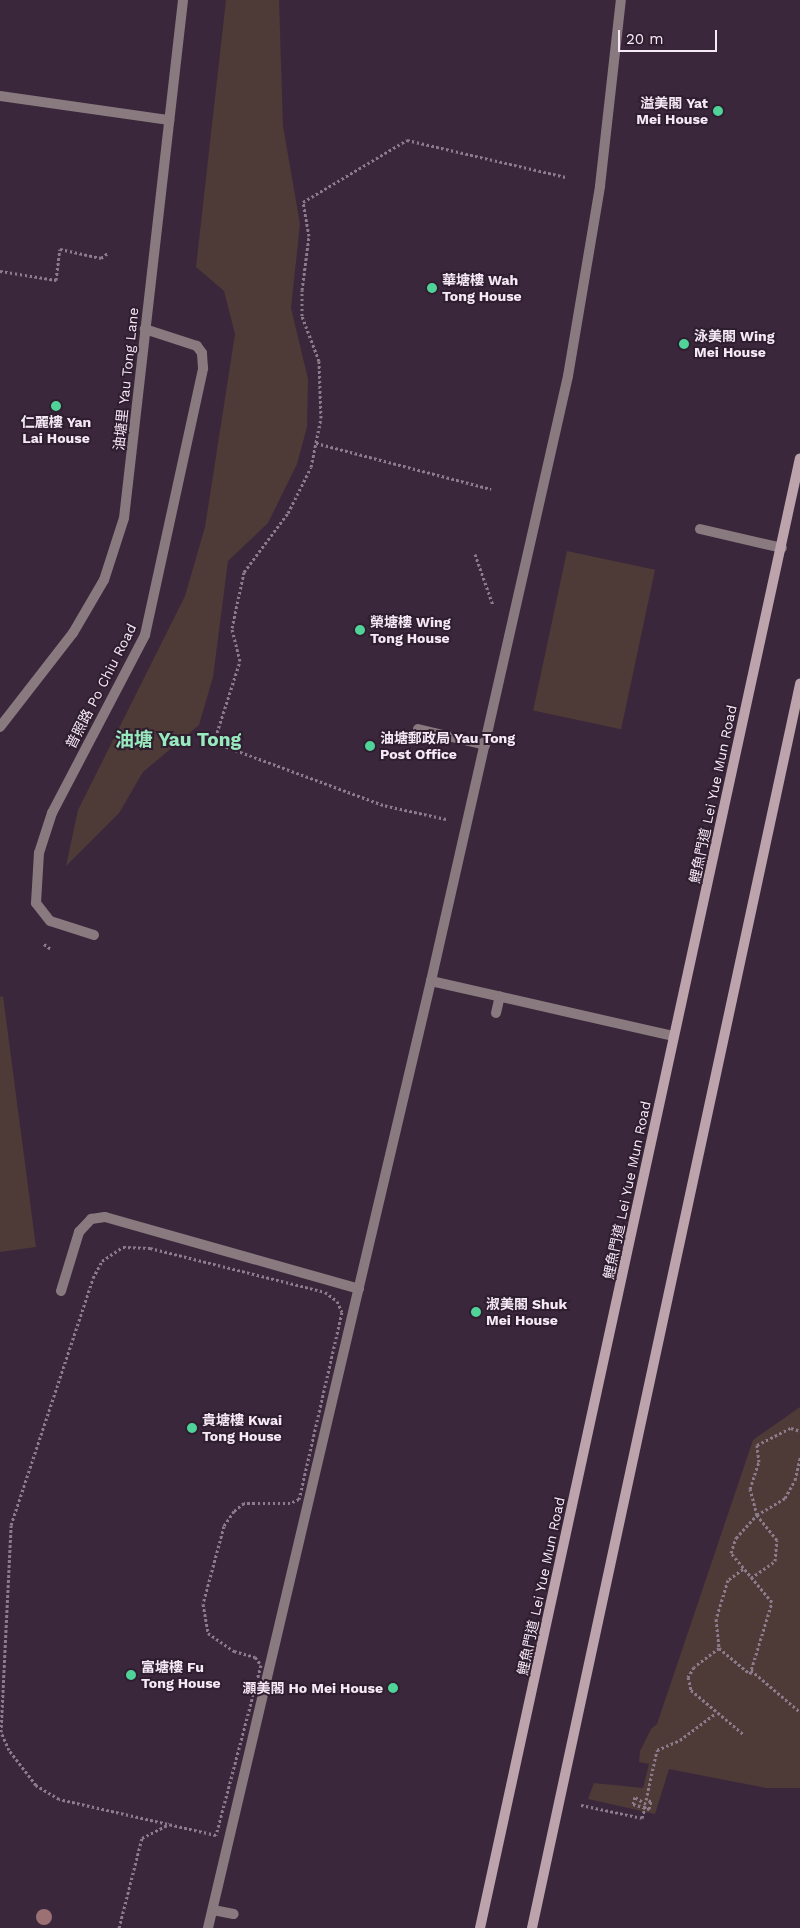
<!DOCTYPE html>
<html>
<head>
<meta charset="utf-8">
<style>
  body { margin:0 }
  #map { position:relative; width:800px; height:1928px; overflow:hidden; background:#3a273b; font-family:"Work Sans","Noto Sans TC",sans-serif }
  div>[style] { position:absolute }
  .green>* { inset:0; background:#4e3a36; transform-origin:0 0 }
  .path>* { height:3px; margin-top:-1.5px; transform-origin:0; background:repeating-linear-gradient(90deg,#8c7b8c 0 2.5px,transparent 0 5px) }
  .service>* { height:10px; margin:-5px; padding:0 5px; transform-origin:5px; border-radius:5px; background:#897a7f }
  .minor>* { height:10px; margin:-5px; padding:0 5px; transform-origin:5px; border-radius:5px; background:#897a7f }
  .secondary>* { height:10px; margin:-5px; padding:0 5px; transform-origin:5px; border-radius:5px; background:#bda4ac }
  .trees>* { width:16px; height:16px; margin:-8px; border-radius:50%; background:#9c7174 }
  .dots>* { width:14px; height:14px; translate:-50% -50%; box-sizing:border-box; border:2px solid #2f1d30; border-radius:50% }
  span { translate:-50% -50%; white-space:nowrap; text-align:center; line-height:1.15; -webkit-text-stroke:4px #2f1d30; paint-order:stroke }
  .poi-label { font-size:14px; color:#f6e9f6; font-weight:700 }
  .right { translate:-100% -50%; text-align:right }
  .left { translate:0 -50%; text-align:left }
  .street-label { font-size:14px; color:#f6e9f6 }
  .district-label { font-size:19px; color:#98e9be; font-weight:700 }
  .scale { position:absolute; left:618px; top:30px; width:99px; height:22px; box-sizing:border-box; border:2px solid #f6e9f6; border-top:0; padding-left:6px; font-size:15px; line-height:18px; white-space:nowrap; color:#f6e9f6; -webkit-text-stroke:4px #2f1d30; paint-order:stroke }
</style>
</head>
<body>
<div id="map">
  <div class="green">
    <i style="clip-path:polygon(226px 0,279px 0,283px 126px,300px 224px,291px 308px,308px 379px,307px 427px,297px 464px,268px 523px,228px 561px,213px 677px,199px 725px,143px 772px,119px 813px,66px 866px,78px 810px,185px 596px,205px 527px,235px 334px,224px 291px,196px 267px)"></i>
    <i style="left:567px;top:551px;width:90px;height:163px;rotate:12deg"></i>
    <i style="clip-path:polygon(3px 996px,36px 1247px,0 1252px,0 997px)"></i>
    <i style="clip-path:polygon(800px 1407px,800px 1788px,766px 1788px,669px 1769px,655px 1814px,588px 1799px,594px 1783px,643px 1788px,649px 1764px,639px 1762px,640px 1751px,651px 1729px,657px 1724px,753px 1440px)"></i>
  </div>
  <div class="path">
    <i style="left:0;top:271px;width:57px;rotate:9.1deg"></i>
    <i style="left:56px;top:280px;width:31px;rotate:-83deg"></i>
    <i style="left:60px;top:249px;width:42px;rotate:12.4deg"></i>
    <i style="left:101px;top:258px;width:9px;rotate:-36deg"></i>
    <i style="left:316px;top:443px;width:181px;rotate:14.7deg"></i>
    <i style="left:475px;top:554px;width:54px;rotate:70.6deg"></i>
    <i style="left:446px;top:819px;width:65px;rotate:-167.5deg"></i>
    <i style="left:383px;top:805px;width:180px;rotate:-159.6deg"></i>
    <i style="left:214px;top:742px;width:85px;rotate:-72.2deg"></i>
    <i style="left:240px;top:661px;width:34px;rotate:-104deg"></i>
    <i style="left:232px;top:628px;width:57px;rotate:-77.9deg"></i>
    <i style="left:244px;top:572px;width:74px;rotate:-53.3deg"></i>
    <i style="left:288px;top:513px;width:51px;rotate:-63.4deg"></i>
    <i style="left:311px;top:467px;width:50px;rotate:-78.5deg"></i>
    <i style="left:321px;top:418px;width:57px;rotate:-92deg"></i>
    <i style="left:319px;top:361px;width:48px;rotate:-110.7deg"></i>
    <i style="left:302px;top:316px;width:26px;rotate:-90deg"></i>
    <i style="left:302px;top:290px;width:54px;rotate:-82.6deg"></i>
    <i style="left:309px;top:236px;width:35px;rotate:-100deg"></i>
    <i style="left:303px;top:202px;width:121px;rotate:-30.8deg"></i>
    <i style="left:407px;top:140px;width:163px;rotate:13.1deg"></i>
    <i style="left:44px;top:944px;width:9px;rotate:36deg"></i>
    <i style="left:123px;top:1247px;width:27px;rotate:2deg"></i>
    <i style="left:150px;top:1248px;width:180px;rotate:14.1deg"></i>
    <i style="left:325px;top:1292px;width:15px;rotate:37deg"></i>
    <i style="left:337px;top:1301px;width:12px;rotate:66deg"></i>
    <i style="left:342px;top:1312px;width:192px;rotate:102.9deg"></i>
    <i style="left:299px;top:1499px;width:10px;rotate:156deg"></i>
    <i style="left:290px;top:1503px;width:46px;rotate:180deg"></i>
    <i style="left:244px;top:1503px;width:13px;rotate:141deg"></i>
    <i style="left:234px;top:1511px;width:18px;rotate:124deg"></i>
    <i style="left:224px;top:1526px;width:81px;rotate:105.1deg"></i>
    <i style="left:203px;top:1604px;width:29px;rotate:80deg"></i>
    <i style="left:208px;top:1633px;width:32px;rotate:35deg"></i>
    <i style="left:234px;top:1651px;width:22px;rotate:16deg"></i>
    <i style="left:255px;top:1657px;width:10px;rotate:53deg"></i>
    <i style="left:261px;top:1665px;width:176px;rotate:104.8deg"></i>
    <i style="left:216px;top:1835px;width:161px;rotate:-167.1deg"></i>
    <i style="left:59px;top:1799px;width:27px;rotate:-149deg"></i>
    <i style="left:36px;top:1785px;width:44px;rotate:-127.6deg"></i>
    <i style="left:9px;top:1750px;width:20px;rotate:-114deg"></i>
    <i style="left:1px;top:1732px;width:207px;rotate:-87.2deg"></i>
    <i style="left:11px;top:1525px;width:260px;rotate:-71.6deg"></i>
    <i style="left:93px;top:1278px;width:19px;rotate:-62deg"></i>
    <i style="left:102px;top:1261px;width:25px;rotate:-34deg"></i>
    <i style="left:743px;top:1569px;width:19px;rotate:144deg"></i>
    <i style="left:728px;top:1580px;width:41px;rotate:107.1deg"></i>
    <i style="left:716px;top:1619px;width:29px;rotate:84deg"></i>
    <i style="left:719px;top:1648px;width:40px;rotate:40deg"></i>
    <i style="left:750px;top:1674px;width:75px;rotate:-73deg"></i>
    <i style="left:772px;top:1602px;width:64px;rotate:-129.9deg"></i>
    <i style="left:731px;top:1553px;width:16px;rotate:-72deg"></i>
    <i style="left:736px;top:1538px;width:31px;rotate:-48deg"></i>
    <i style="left:757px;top:1515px;width:33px;rotate:-31deg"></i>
    <i style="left:785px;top:1498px;width:21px;rotate:-61deg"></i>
    <i style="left:795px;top:1480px;width:23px;rotate:-77deg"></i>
    <i style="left:751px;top:1578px;width:29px;rotate:-35deg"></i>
    <i style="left:775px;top:1561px;width:21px;rotate:-85deg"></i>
    <i style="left:777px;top:1540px;width:32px;rotate:-129deg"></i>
    <i style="left:757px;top:1515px;width:27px;rotate:-105deg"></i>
    <i style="left:750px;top:1489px;width:28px;rotate:-72deg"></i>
    <i style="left:759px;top:1462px;width:17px;rotate:-97deg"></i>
    <i style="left:757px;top:1445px;width:38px;rotate:-27deg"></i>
    <i style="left:791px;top:1428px;width:9px;rotate:18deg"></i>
    <i style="left:719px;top:1648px;width:31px;rotate:143deg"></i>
    <i style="left:694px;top:1667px;width:12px;rotate:121deg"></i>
    <i style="left:688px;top:1677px;width:13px;rotate:77deg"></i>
    <i style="left:691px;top:1690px;width:68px;rotate:40.2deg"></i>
    <i style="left:751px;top:1670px;width:65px;rotate:40.6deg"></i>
    <i style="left:581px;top:1805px;width:62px;rotate:12deg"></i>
    <i style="left:642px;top:1818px;width:15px;rotate:-74deg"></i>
    <i style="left:646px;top:1804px;width:13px;rotate:-148deg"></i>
    <i style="left:635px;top:1797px;width:7px;rotate:106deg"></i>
    <i style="left:633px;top:1804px;width:17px;rotate:17deg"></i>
    <i style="left:649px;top:1809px;width:8px;rotate:-76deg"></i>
    <i style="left:651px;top:1801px;width:5px;rotate:-169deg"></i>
    <i style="left:646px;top:1800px;width:51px;rotate:-77.6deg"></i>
    <i style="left:657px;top:1750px;width:25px;rotate:-23deg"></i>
    <i style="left:680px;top:1740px;width:45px;rotate:-36.9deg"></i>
    <i style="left:119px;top:1928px;width:93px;rotate:-75.7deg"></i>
    <i style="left:142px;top:1838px;width:31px;rotate:-27deg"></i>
  </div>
  <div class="service">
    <i style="left:0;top:96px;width:171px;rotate:8.1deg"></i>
    <i style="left:700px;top:529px;width:84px;rotate:13deg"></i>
    <i style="left:418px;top:729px;width:69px;rotate:13.4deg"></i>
    <i style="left:431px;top:981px;width:249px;rotate:12.8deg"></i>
    <i style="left:496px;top:1013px;width:17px;rotate:-77deg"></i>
    <i style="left:61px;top:1291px;width:62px;rotate:-73deg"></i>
    <i style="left:79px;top:1232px;width:18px;rotate:-47deg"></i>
    <i style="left:91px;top:1219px;width:14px;rotate:-8deg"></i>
    <i style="left:105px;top:1217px;width:264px;rotate:15.8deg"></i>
    <i style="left:213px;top:1910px;width:21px;rotate:11deg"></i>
    <i style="left:208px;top:1928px;width:973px;rotate:-76.75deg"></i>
    <i style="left:431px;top:981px;width:620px;rotate:-77.24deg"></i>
    <i style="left:568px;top:376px;width:193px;rotate:-80.4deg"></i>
    <i style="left:600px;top:186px;width:187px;rotate:-83.6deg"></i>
  </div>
  <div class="minor">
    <i style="left:0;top:727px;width:119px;rotate:-52.2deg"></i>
    <i style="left:73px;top:633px;width:61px;rotate:-59.7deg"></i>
    <i style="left:104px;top:580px;width:65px;rotate:-72.1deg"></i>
    <i style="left:124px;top:518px;width:521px;rotate:-83.5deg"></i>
    <i style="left:94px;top:935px;width:46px;rotate:-162.3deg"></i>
    <i style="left:50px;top:921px;width:23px;rotate:-128deg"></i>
    <i style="left:36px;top:903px;width:50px;rotate:-86.6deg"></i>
    <i style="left:39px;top:853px;width:42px;rotate:-72deg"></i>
    <i style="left:52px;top:813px;width:201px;rotate:-62.4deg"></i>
    <i style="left:145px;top:635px;width:273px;rotate:-77.7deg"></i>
    <i style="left:203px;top:368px;width:15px;rotate:-94deg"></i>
    <i style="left:202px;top:353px;width:9px;rotate:-126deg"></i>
    <i style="left:197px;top:346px;width:55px;rotate:-161.9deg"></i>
  </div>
  <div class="secondary">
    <i style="left:480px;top:1928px;width:1504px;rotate:-77.72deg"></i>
    <i style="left:532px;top:1928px;width:1273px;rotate:-77.84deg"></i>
  </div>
  <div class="trees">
    <i style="left:44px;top:1917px"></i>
  </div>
  <div class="dots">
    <i style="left:718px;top:111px;background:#50d398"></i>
    <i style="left:432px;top:288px;background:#50d398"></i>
    <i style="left:684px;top:344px;background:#50d398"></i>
    <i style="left:56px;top:406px;background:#50d398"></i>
    <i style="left:360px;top:630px;background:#50d398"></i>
    <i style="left:370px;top:746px;background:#50d398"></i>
    <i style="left:476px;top:1312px;background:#50d398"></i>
    <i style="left:192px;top:1428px;background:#50d398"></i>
    <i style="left:131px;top:1675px;background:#50d398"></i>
    <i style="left:393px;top:1688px;background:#50d398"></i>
  </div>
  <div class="poi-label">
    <span class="right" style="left:708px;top:111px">溢美閣 Yat<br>Mei House</span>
    <span class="left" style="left:442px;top:288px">華塘樓 Wah<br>Tong House</span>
    <span class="left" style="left:694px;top:344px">泳美閣 Wing<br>Mei House</span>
    <span style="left:56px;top:430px">仁麗樓 Yan<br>Lai House</span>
    <span class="left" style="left:370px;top:630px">榮塘樓 Wing<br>Tong House</span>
    <span class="left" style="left:380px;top:746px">油塘郵政局 Yau Tong<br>Post Office</span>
    <span class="left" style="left:486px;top:1312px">淑美閣 Shuk<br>Mei House</span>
    <span class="left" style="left:202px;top:1428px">貴塘樓 Kwai<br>Tong House</span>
    <span class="left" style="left:141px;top:1675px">富塘樓 Fu<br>Tong House</span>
    <span class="right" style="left:383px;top:1688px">灝美閣 Ho Mei House</span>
  </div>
  <div class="street-label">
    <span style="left:126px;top:379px;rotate:-84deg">油塘里 Yau Tong Lane</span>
    <span style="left:101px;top:686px;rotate:-63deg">普照路 Po Chiu Road</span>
    <span style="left:713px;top:794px;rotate:-78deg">鯉魚門道 Lei Yue Mun Road</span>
    <span style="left:627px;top:1190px;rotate:-78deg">鯉魚門道 Lei Yue Mun Road</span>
    <span style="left:541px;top:1586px;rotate:-78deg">鯉魚門道 Lei Yue Mun Road</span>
  </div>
  <div class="district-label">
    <span style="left:178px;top:740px">油塘 Yau Tong</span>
  </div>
  <div class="scale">20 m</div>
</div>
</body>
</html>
